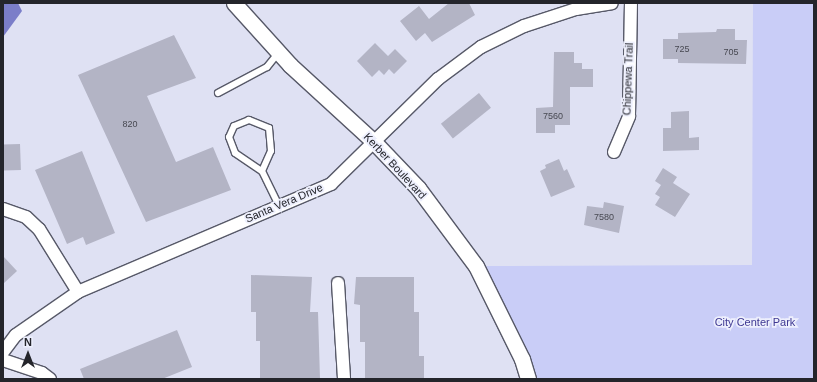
<!DOCTYPE html>
<html>
<head>
<meta charset="utf-8">
<style>
  body { margin:0 }
  #map { position:relative; width:817px; height:382px; overflow:hidden; background:#dfe1f3; font-family:Arial,sans-serif }
  div>[style] { position:absolute }
  .green>* { inset:0; background:#c9cdf7 }
  .water>* { inset:0; background:#7b7ec9 }
  .building>* { inset:0; background:#b3b4c5; transform-origin:0 0 }
  .roads { filter:drop-shadow(1px 0 #575968) drop-shadow(-1px 0 #575968) drop-shadow(0 1px #575968) drop-shadow(0 -1px #575968) }
  .service>* { height:6px; margin:-3px; padding:0 3px; transform-origin:3px; border-radius:3px; background:#fff }
  .minor>* { height:12px; margin:-6px; padding:0 6px; transform-origin:6px; border-radius:6px; background:#fff }
  .tertiary>* { height:15px; margin:-7.5px; padding:0 7.5px; transform-origin:7.5px; border-radius:7.5px; background:#fff }
  span { translate:-50% -50%; white-space:nowrap; text-align:center; line-height:1.15; -webkit-text-stroke:3.5px #edeffd; paint-order:stroke }
  .number-label { font-size:9px; color:#484952 }
  .number-label span { -webkit-text-stroke-width:0 }
  .street-label { font-size:11px; color:#24252b }
  .park-label { font-size:11px; color:#3e3892 }
  .frame { position:absolute; inset:0; border:4px solid #24252b; pointer-events:none }
  .north { position:absolute; left:8px; top:334px; width:40px; height:40px; -webkit-text-stroke:3px #edeffd; paint-order:stroke; rotate:0deg; font-size:11px; font-weight:700; line-height:16px; text-align:center; color:#24252b }
  .north::after { content:''; display:block; margin:auto; width:14px; height:18px; background:#24252b; clip-path:polygon(50% 0,100% 100%,50% 72%,0 100%) }
</style>
</head>
<body>
<div id="map">
  <div class="green">
    <i style="clip-path:polygon(753px 3px,814px 3px,814px 379px,527px 379px,476px 266px,752px 265px)"></i>
  </div>
  <div class="water">
    <i style="clip-path:polygon(3px 3px,18px 3px,22px 11px,3px 37px)"></i>
  </div>
  <div class="building">
    <i style="clip-path:polygon(449px 3px,469px 3px,475px 15px,432px 42px,425px 33px,416px 41px,400px 21px,419px 6px,429px 19px)"></i>
    <i style="clip-path:polygon(717px 29px,735px 29px,735px 40px,747px 40px,746px 64px,678px 63px,678px 59px,663px 59px,663px 39px,678px 39px,678px 33px,716px 32px)"></i>
    <i style="clip-path:polygon(174px 35px,196px 78px,147px 96px,176px 162px,213px 147px,231px 190px,146px 222px,78px 75px)"></i>
    <i style="clip-path:polygon(375px 43px,388px 56px,395px 49px,407px 61px,394px 74px,389px 69px,384px 75px,379px 70px,372px 77px,357px 61px)"></i>
    <i style="clip-path:polygon(554px 52px,574px 52px,574px 63px,582px 63px,582px 69px,593px 69px,593px 87px,570px 87px,570px 125px,555px 125px,555px 133px,536px 133px,536px 108px,553px 107px)"></i>
    <i style="left:479px;top:93px;width:19px;height:49px;rotate:51deg"></i>
    <i style="clip-path:polygon(689px 111px,689px 138px,699px 137px,699px 150px,663px 151px,663px 128px,671px 128px,671px 112px)"></i>
    <i style="left:20px;top:144px;width:26px;height:17px;rotate:88deg"></i>
    <i style="clip-path:polygon(82px 151px,115px 233px,86px 245px,83px 237px,67px 244px,35px 170px)"></i>
    <i style="clip-path:polygon(559px 159px,564px 171px,567px 169px,575px 187px,551px 197px,540px 171px,546px 168px,545px 165px)"></i>
    <i style="clip-path:polygon(663px 168px,677px 177px,673px 183px,690px 194px,675px 217px,655px 205px,660px 197px,655px 194px,661px 185px,655px 181px)"></i>
    <i style="clip-path:polygon(604px 202px,624px 206px,619px 233px,584px 225px,587px 206px,603px 208px)"></i>
    <i style="clip-path:polygon(3px 256px,17px 271px,3px 284px)"></i>
    <i style="clip-path:polygon(251px 275px,312px 277px,310px 312px,318px 312px,320px 379px,260px 379px,260px 341px,256px 341px,256px 312px,251px 312px)"></i>
    <i style="clip-path:polygon(356px 277px,414px 277px,414px 312px,419px 312px,419px 356px,424px 356px,424px 379px,365px 379px,365px 342px,360px 342px,360px 305px,354px 304px)"></i>
    <i style="clip-path:polygon(177px 330px,192px 367px,162px 379px,84px 379px,80px 369px)"></i>
  </div>
  <div class="roads">
    <div class="service">
      <i style="left:218px;top:93px;width:55px;rotate:-28deg"></i>
      <i style="left:267px;top:67px;width:19px;rotate:-51deg"></i>
      <i style="left:262px;top:171px;width:22px;rotate:-66deg"></i>
      <i style="left:271px;top:151px;width:23px;rotate:-95deg"></i>
      <i style="left:269px;top:128px;width:22px;rotate:-158deg"></i>
      <i style="left:249px;top:120px;width:16px;rotate:158deg"></i>
      <i style="left:234px;top:126px;width:12px;rotate:114deg"></i>
      <i style="left:229px;top:137px;width:17px;rotate:69deg"></i>
      <i style="left:235px;top:153px;width:32px;rotate:34deg"></i>
      <i style="left:262px;top:171px;width:39px;rotate:64deg"></i>
    </div>
    <div class="minor">
      <i style="left:614px;top:152px;width:39px;rotate:-67deg"></i>
      <i style="left:629px;top:116px;width:113px;rotate:-89deg"></i>
      <i style="left:3px;top:209px;width:24px;rotate:19deg"></i>
      <i style="left:26px;top:217px;width:18px;rotate:43deg"></i>
      <i style="left:39px;top:229px;width:74px;rotate:58.2deg"></i>
      <i style="left:338px;top:283px;width:96px;rotate:86.4deg"></i>
      <i style="left:3px;top:352px;width:21px;rotate:-53deg"></i>
      <i style="left:16px;top:335px;width:75px;rotate:-34.7deg"></i>
      <i style="left:78px;top:292px;width:275px;rotate:-23.1deg"></i>
      <i style="left:331px;top:184px;width:150px;rotate:-44.5deg"></i>
      <i style="left:438px;top:79px;width:54px;rotate:-36.7deg"></i>
      <i style="left:481px;top:47px;width:48px;rotate:-26deg"></i>
      <i style="left:524px;top:26px;width:55px;rotate:-18.1deg"></i>
      <i style="left:576px;top:9px;width:36px;rotate:-9deg"></i>
      <i style="left:3px;top:360px;width:41px;rotate:18.4deg"></i>
      <i style="left:42px;top:373px;width:10px;rotate:37deg"></i>
    </div>
    <div class="tertiary">
      <i style="left:234px;top:3px;width:84px;rotate:47.9deg"></i>
      <i style="left:290px;top:65px;width:114px;rotate:42.5deg"></i>
      <i style="left:374px;top:142px;width:64px;rotate:46.3deg"></i>
      <i style="left:418px;top:188px;width:97px;rotate:53.4deg"></i>
      <i style="left:476px;top:266px;width:104px;rotate:63.7deg"></i>
      <i style="left:522px;top:359px;width:21px;rotate:73deg"></i>
    </div>
  </div>
  <div class="number-label">
    <span style="left:682px;top:49px">725</span>
    <span style="left:731px;top:52px">705</span>
    <span style="left:553px;top:116px">7560</span>
    <span style="left:130px;top:124px">820</span>
    <span style="left:604px;top:217px">7580</span>
  </div>
  <div class="street-label">
    <span style="left:628px;top:79px;rotate:-88deg">Chippewa Trail</span>
    <span style="left:395px;top:166px;rotate:47deg">Kerber Boulevard</span>
    <span style="left:284px;top:203px;rotate:-23deg">Santa Vera Drive</span>
  </div>
  <div class="park-label">
    <span style="left:755px;top:322px">City Center Park</span>
  </div>
  <div class="frame"></div>
  <div class="north">N</div>
</div>
</body>
</html>
